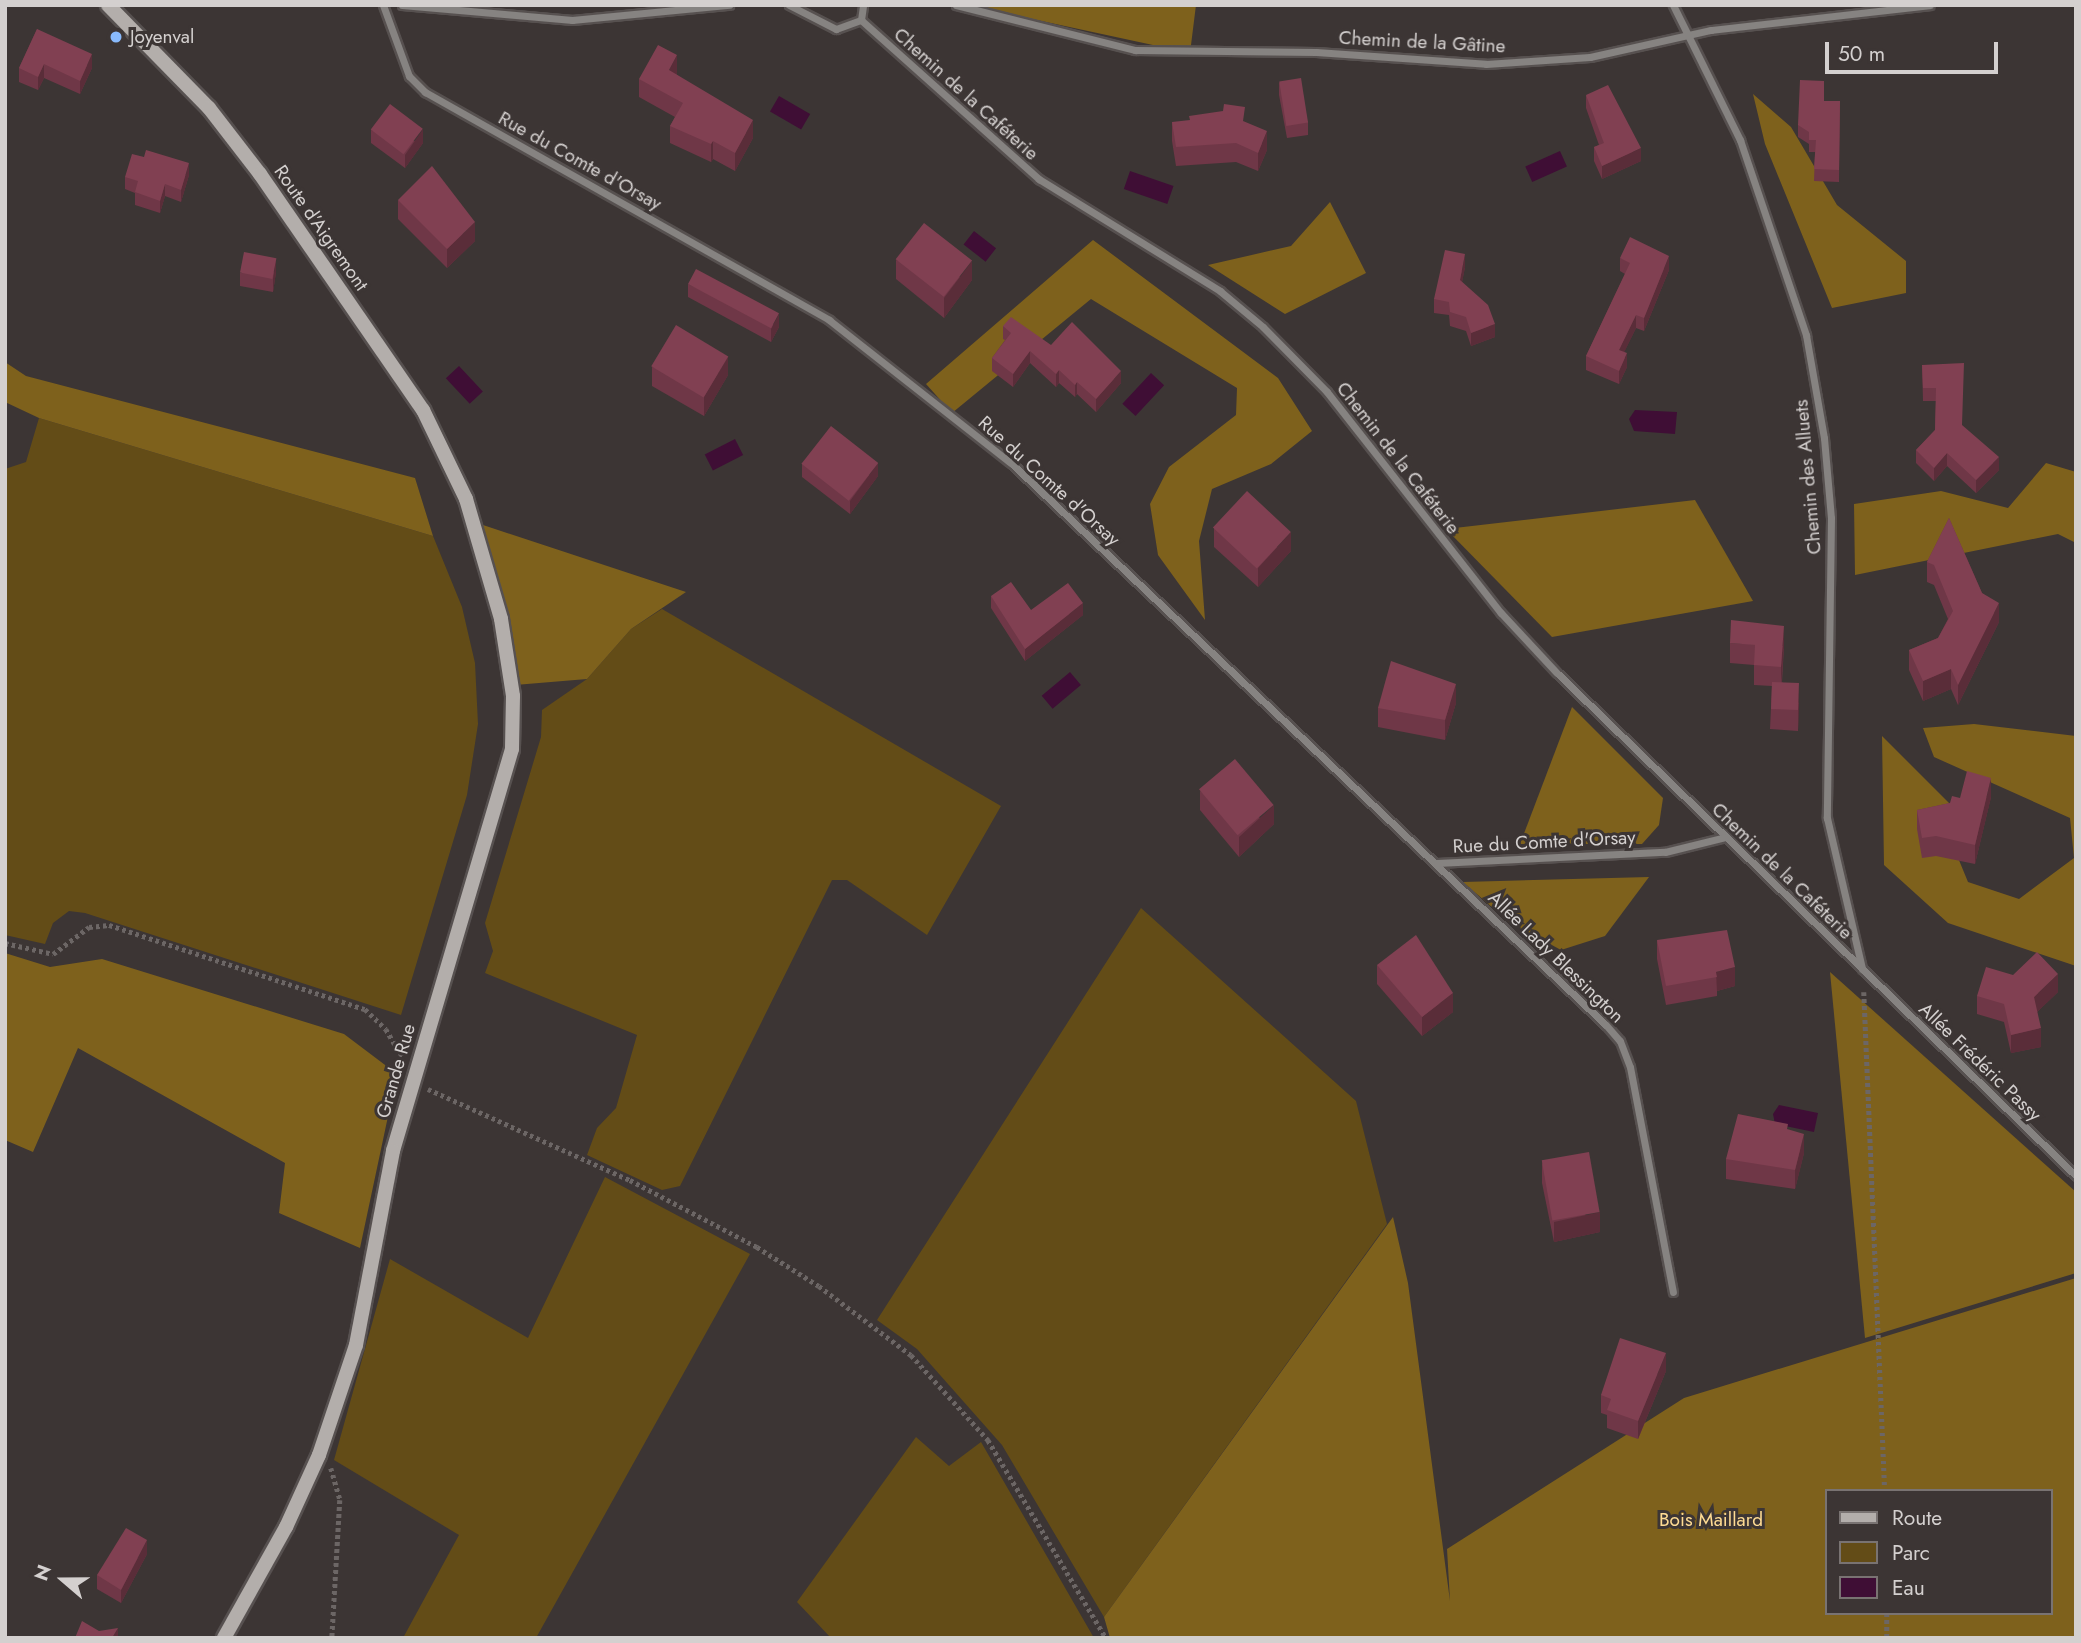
<!DOCTYPE html>
<html>
<head>
<meta charset="utf-8">
<style>
  body { margin:0 }
  #map { position:relative; width:2081px; height:1643px; overflow:hidden; background:#3c3534; font-family:Jost,sans-serif }
  div>[style] { position:absolute }
  .green>* { inset:0; background:#634c17 }
  .forest>* { inset:0; background:#7e611c }
  .water>* { inset:0; background:#3f0e35; transform-origin:0 0 }
  .path>* { height:4.5px; margin-top:-2.25px; transform-origin:0; background:repeating-linear-gradient(90deg,#6c6665 0 3.5px,transparent 0 7px) }
  .roads { filter:drop-shadow(2px 0 #575150) drop-shadow(-2px 0 #575150) drop-shadow(0 2px #575150) drop-shadow(0 -2px #575150) }
  .street>* { height:7px; margin:-3.5px; padding:0 3.5px; transform-origin:3.5px; border-radius:3.5px; background:#868381 }
  .secondary>* { height:14px; margin:-7px; padding:0 7px; transform-origin:7px; border-radius:7px; background:#b3aeab }
  .wall>* { inset:0; background:#6f3747 }
  .shaded-wall>* { inset:0; background:#5a2d39 }
  .building>* { inset:0; background:#814052; transform-origin:0 0 }
  .dots>* { width:19px; height:19px; translate:-50% -50%; box-sizing:border-box; border:4px solid #3c3534; border-radius:50% }
  span { translate:-50% -50%; white-space:nowrap; text-align:center; line-height:1.15; -webkit-text-stroke:6px #3c3534; paint-order:stroke }
  .poi-label { font-size:19px; color:#d4d0cf }
  .left { translate:0 -50%; text-align:left }
  .street-label { font-size:19px; color:#d4d0cf }
  .park-label { font-size:19px; color:#fedb93 }
  .frame { position:absolute; inset:0; border:7px solid #d4d0cf; pointer-events:none }
  .legend { position:absolute; left:1825px; top:1489px; width:228px; height:126px; box-sizing:border-box; background:#3c3534; border:2px solid #797372; margin:0; padding:9px 12px; list-style:none; font-size:21px; color:#d4d0cf }
  .legend li { display:flex; align-items:center; gap:14px; height:35px }
  .legend b { width:35px; border:2px solid #797372 }
  .north { position:absolute; left:28px; top:1545px; width:70px; height:70px; -webkit-text-stroke:5px #3c3534; paint-order:stroke; rotate:290deg; font-size:19px; font-weight:700; line-height:28px; text-align:center; color:#d4d0cf }
  .north::after { content:''; display:block; margin:auto; width:24px; height:32px; background:#d4d0cf; clip-path:polygon(50% 0,100% 100%,50% 72%,0 100%) }
  .scale { position:absolute; left:1825px; top:42px; width:173px; height:32px; box-sizing:border-box; border:4px solid #d4d0cf; border-top:0; padding-left:9px; font-size:21px; line-height:24px; white-space:nowrap; color:#d4d0cf; -webkit-text-stroke:5px #3c3534; paint-order:stroke }
</style>
</head>
<body>
<div id="map">
  <div class="green">
    <i style="clip-path:polygon(39px 418px,433px 536px,462px 607px,475px 663px,478px 724px,467px 795px,401px 1015px,85px 913px,69px 911px,53px 923px,45px 944px,5px 935px,5px 469px,26px 462px)"></i>
    <i style="clip-path:polygon(662px 609px,1001px 806px,927px 935px,847px 880px,832px 880px,680px 1186px,662px 1190px,587px 1155px,597px 1128px,616px 1108px,637px 1035px,485px 973px,493px 951px,485px 923px,541px 737px,542px 710px,587px 679px,631px 629px)"></i>
    <i style="clip-path:polygon(1141px 908px,1356px 1101px,1387px 1224px,1104px 1617px,1002px 1445px,917px 1349px,877px 1320px)"></i>
    <i style="clip-path:polygon(605px 1177px,750px 1254px,536px 1638px,403px 1638px,459px 1535px,334px 1460px,390px 1259px,528px 1338px)"></i>
    <i style="clip-path:polygon(916px 1437px,949px 1466px,981px 1442px,1094px 1638px,831px 1638px,797px 1602px)"></i>
  </div>
  <div class="forest">
    <i style="clip-path:polygon(968px 5px,1196px 5px,1190px 53px)"></i>
    <i style="clip-path:polygon(1753px 94px,1791px 127px,1837px 205px,1906px 261px,1906px 293px,1832px 308px,1765px 144px)"></i>
    <i style="clip-path:polygon(1330px 202px,1366px 273px,1285px 314px,1208px 265px,1291px 246px)"></i>
    <i style="clip-path:polygon(1093px 240px,1278px 378px,1312px 431px,1271px 464px,1212px 489px,1199px 541px,1205px 620px,1158px 555px,1150px 504px,1169px 467px,1236px 415px,1237px 388px,1091px 299px,952px 413px,926px 384px)"></i>
    <i style="clip-path:polygon(5px 362px,26px 376px,415px 478px,433px 536px,39px 418px,5px 402px)"></i>
    <i style="clip-path:polygon(2046px 463px,2076px 472px,2076px 543px,2058px 534px,1855px 575px,1854px 504px,1941px 491px,2008px 508px)"></i>
    <i style="clip-path:polygon(1695px 500px,1753px 601px,1552px 637px,1446px 529px)"></i>
    <i style="clip-path:polygon(480px 524px,686px 592px,631px 629px,587px 679px,515px 685px)"></i>
    <i style="clip-path:polygon(1572px 707px,1663px 798px,1659px 825px,1642px 844px,1520px 844px)"></i>
    <i style="clip-path:polygon(1974px 724px,2076px 736px,2076px 966px,1948px 923px,1884px 865px,1882px 736px,1949px 803px,1954px 848px,1968px 882px,2019px 899px,2074px 858px,2070px 818px,1934px 757px,1923px 728px)"></i>
    <i style="clip-path:polygon(1649px 877px,1605px 936px,1561px 950px,1509px 922px,1463px 882px)"></i>
    <i style="clip-path:polygon(5px 953px,50px 967px,102px 959px,344px 1034px,397px 1074px,360px 1248px,279px 1213px,285px 1163px,78px 1048px,33px 1152px,5px 1140px)"></i>
    <i style="clip-path:polygon(1830px 972px,2076px 1192px,2076px 1273px,1865px 1338px)"></i>
    <i style="clip-path:polygon(evenodd,1393px 1217px,1408px 1283px,1450px 1601px,1447px 1549px,1684px 1398px,2076px 1278px,2076px 1638px,1110px 1638px,1104px 1617px,1393px 1217px,1827px 1491px,2051px 1491px,2051px 1613px,1827px 1613px,1827px 1491px)"></i>
  </div>
  <div class="water">
    <i style="left:779px;top:96px;width:36px;height:18px;rotate:30deg"></i>
    <i style="left:1560px;top:151px;width:17px;height:38px;rotate:66deg"></i>
    <i style="left:1130px;top:171px;width:46px;height:19px;rotate:19deg"></i>
    <i style="left:974px;top:231px;width:28px;height:17px;rotate:38deg"></i>
    <i style="left:459px;top:366px;width:35px;height:18px;rotate:47deg"></i>
    <i style="left:1151px;top:373px;width:18px;height:42px;rotate:43deg"></i>
    <i style="clip-path:polygon(1635px 410px,1677px 412px,1675px 434px,1634px 431px,1629px 419px)"></i>
    <i style="left:735px;top:439px;width:18px;height:34px;rotate:63deg"></i>
    <i style="left:1070px;top:672px;width:17px;height:37px;rotate:50deg"></i>
    <i style="clip-path:polygon(1779px 1105px,1818px 1113px,1814px 1132px,1775px 1124px,1773px 1114px)"></i>
  </div>
  <div class="path">
    <i style="left:5px;top:943px;width:49px;rotate:12.9deg"></i>
    <i style="left:53px;top:954px;width:45px;rotate:-36.9deg"></i>
    <i style="left:89px;top:927px;width:20px;rotate:-6deg"></i>
    <i style="left:109px;top:925px;width:269px;rotate:18.2deg"></i>
    <i style="left:365px;top:1009px;width:29px;rotate:44deg"></i>
    <i style="left:386px;top:1029px;width:32px;rotate:60deg"></i>
    <i style="left:1864px;top:992px;width:499px;rotate:87.6deg"></i>
    <i style="left:428px;top:1089px;width:222px;rotate:24.3deg"></i>
    <i style="left:630px;top:1180px;width:144px;rotate:27.8deg"></i>
    <i style="left:757px;top:1247px;width:73px;rotate:32.2deg"></i>
    <i style="left:819px;top:1286px;width:115px;rotate:36.9deg"></i>
    <i style="left:911px;top:1355px;width:115px;rotate:47.8deg"></i>
    <i style="left:988px;top:1440px;width:230px;rotate:59.2deg"></i>
    <i style="left:331px;top:1468px;width:33px;rotate:74deg"></i>
    <i style="left:340px;top:1500px;width:138px;rotate:93.3deg"></i>
    <i style="left:1887px;top:1613px;width:25px;rotate:90deg"></i>
  </div>
  <div class="roads">
    <div class="street">
      <i style="left:383px;top:5px;width:76px;rotate:69.9deg"></i>
      <i style="left:409px;top:76px;width:23px;rotate:45deg"></i>
      <i style="left:425px;top:92px;width:464px;rotate:29.4deg"></i>
      <i style="left:829px;top:320px;width:231px;rotate:38.2deg"></i>
      <i style="left:1011px;top:463px;width:818px;rotate:43.37deg"></i>
      <i style="left:1606px;top:1025px;width:21px;rotate:49deg"></i>
      <i style="left:1620px;top:1041px;width:28px;rotate:69deg"></i>
      <i style="left:1630px;top:1067px;width:229px;rotate:79.2deg"></i>
      <i style="left:402px;top:5px;width:171px;rotate:5deg"></i>
      <i style="left:572px;top:20px;width:158px;rotate:-5.5deg"></i>
      <i style="left:789px;top:5px;width:53px;rotate:27.1deg"></i>
      <i style="left:836px;top:29px;width:27px;rotate:-20deg"></i>
      <i style="left:861px;top:20px;width:15px;rotate:-82deg"></i>
      <i style="left:956px;top:5px;width:185px;rotate:14.1deg"></i>
      <i style="left:1135px;top:50px;width:181px;rotate:0.6deg"></i>
      <i style="left:1316px;top:52px;width:170px;rotate:4deg"></i>
      <i style="left:1486px;top:64px;width:104px;rotate:-3.9deg"></i>
      <i style="left:1590px;top:57px;width:124px;rotate:-12.6deg"></i>
      <i style="left:1711px;top:30px;width:220px;rotate:-6.5deg"></i>
      <i style="left:1673px;top:5px;width:151px;rotate:63.6deg"></i>
      <i style="left:1740px;top:140px;width:206px;rotate:71.3deg"></i>
      <i style="left:1806px;top:335px;width:105px;rotate:80.1deg"></i>
      <i style="left:1824px;top:438px;width:80px;rotate:85deg"></i>
      <i style="left:1831px;top:518px;width:300px;rotate:90.8deg"></i>
      <i style="left:1827px;top:818px;width:155px;rotate:76.9deg"></i>
      <i style="left:861px;top:20px;width:239px;rotate:41.8deg"></i>
      <i style="left:1039px;top:179px;width:213px;rotate:31.7deg"></i>
      <i style="left:1220px;top:291px;width:56px;rotate:39.9deg"></i>
      <i style="left:1263px;top:327px;width:91px;rotate:45.4deg"></i>
      <i style="left:1327px;top:392px;width:281px;rotate:51.8deg"></i>
      <i style="left:1501px;top:613px;width:81px;rotate:47deg"></i>
      <i style="left:1556px;top:672px;width:724px;rotate:44.1deg"></i>
      <i style="left:1437px;top:863px;width:228px;rotate:-2.8deg"></i>
      <i style="left:1665px;top:852px;width:63px;rotate:-13.8deg"></i>
    </div>
    <div class="secondary">
      <i style="left:108px;top:5px;width:144px;rotate:45.6deg"></i>
      <i style="left:209px;top:108px;width:83px;rotate:52.3deg"></i>
      <i style="left:260px;top:174px;width:287px;rotate:55.4deg"></i>
      <i style="left:423px;top:410px;width:99px;rotate:64.2deg"></i>
      <i style="left:466px;top:499px;width:125px;rotate:73.7deg"></i>
      <i style="left:501px;top:619px;width:78px;rotate:81.1deg"></i>
      <i style="left:513px;top:696px;width:53px;rotate:91.1deg"></i>
      <i style="left:512px;top:749px;width:419px;rotate:106.5deg"></i>
      <i style="left:393px;top:1151px;width:197px;rotate:100.8deg"></i>
      <i style="left:356px;top:1345px;width:116px;rotate:108.6deg"></i>
      <i style="left:319px;top:1455px;width:79px;rotate:114.6deg"></i>
      <i style="left:286px;top:1527px;width:127px;rotate:119.2deg"></i>
    </div>
  </div>
  <div class="wall">
    <i style="clip-path:polygon(37px 29px,92px 68px,80px 94px,44px 78px,38px 90px,19px 82px,19px 68px)"></i>
    <i style="clip-path:polygon(677px 73px,676px 74px,753px 138px,735px 171px,713px 159px,711px 162px,670px 143px,670px 126px,675px 117px,639px 97px,639px 79px)"></i>
    <i style="clip-path:polygon(1279px 82px,1308px 122px,1308px 135px,1287px 138px,1279px 95px)"></i>
    <i style="clip-path:polygon(1586px 95px,1641px 161px,1602px 179px,1594px 161px,1594px 147px,1599px 145px,1586px 108px)"></i>
    <i style="clip-path:polygon(1824px 101px,1840px 101px,1839px 182px,1814px 181px,1815px 152px,1809px 152px,1809px 144px,1798px 137px,1798px 125px)"></i>
    <i style="clip-path:polygon(1172px 122px,1245px 122px,1267px 150px,1258px 171px,1236px 162px,1176px 166px,1172px 141px)"></i>
    <i style="clip-path:polygon(371px 130px,423px 143px,405px 168px,371px 143px)"></i>
    <i style="clip-path:polygon(189px 175px,181px 202px,165px 196px,160px 213px,135px 205px,135px 193px,125px 189px,125px 177px)"></i>
    <i style="clip-path:polygon(398px 200px,475px 241px,447px 268px,398px 219px)"></i>
    <i style="clip-path:polygon(1620px 258px,1669px 270px,1644px 331px,1636px 328px,1624px 352px,1627px 367px,1619px 384px,1586px 370px,1586px 356px,1625px 274px,1620px 271px)"></i>
    <i style="clip-path:polygon(896px 260px,972px 280px,944px 318px,896px 279px)"></i>
    <i style="clip-path:polygon(1465px 267px,1462px 282px,1495px 337px,1471px 346px,1466px 331px,1450px 326px,1449px 315px,1434px 313px,1434px 299px)"></i>
    <i style="clip-path:polygon(276px 272px,273px 292px,240px 286px,240px 273px)"></i>
    <i style="clip-path:polygon(688px 284px,779px 327px,771px 342px,688px 297px)"></i>
    <i style="clip-path:polygon(1003px 326px,1051px 345px,1121px 383px,1096px 412px,1077px 394px,1075px 397px,1059px 383px,1056px 387px,1030px 363px,1013px 387px,992px 371px,992px 358px,1005px 340px,1003px 339px)"></i>
    <i style="clip-path:polygon(1922px 365px,1962px 426px,1999px 470px,1976px 493px,1947px 466px,1934px 481px,1916px 463px,1916px 450px,1935px 430px,1936px 401px,1923px 401px)"></i>
    <i style="clip-path:polygon(652px 367px,728px 375px,704px 416px,652px 386px)"></i>
    <i style="clip-path:polygon(802px 464px,878px 476px,850px 514px,802px 477px)"></i>
    <i style="clip-path:polygon(1949px 518px,1982px 593px,1999px 622px,1958px 705px,1951px 689px,1923px 701px,1909px 670px,1909px 650px,1938px 638px,1948px 619px,1934px 585px,1927px 582px,1927px 562px)"></i>
    <i style="clip-path:polygon(1214px 528px,1291px 551px,1258px 587px,1214px 547px)"></i>
    <i style="clip-path:polygon(991px 596px,1031px 610px,1083px 615px,1025px 661px,991px 608px)"></i>
    <i style="clip-path:polygon(1730px 643px,1784px 646px,1782px 682px,1799px 703px,1798px 731px,1770px 729px,1772px 686px,1754px 685px,1754px 665px,1730px 663px)"></i>
    <i style="clip-path:polygon(1456px 703px,1445px 740px,1378px 727px,1378px 708px)"></i>
    <i style="clip-path:polygon(1200px 791px,1274px 824px,1239px 857px,1200px 810px)"></i>
    <i style="clip-path:polygon(1991px 797px,1975px 864px,1936px 856px,1922px 858px,1917px 829px,1917px 810px,1950px 803px,1960px 798px)"></i>
    <i style="clip-path:polygon(1657px 940px,1735px 986px,1717px 991px,1717px 996px,1666px 1005px,1657px 959px)"></i>
    <i style="clip-path:polygon(1377px 965px,1453px 1012px,1422px 1036px,1377px 984px)"></i>
    <i style="clip-path:polygon(2058px 992px,2037px 1012px,2041px 1047px,2011px 1053px,2004px 1022px,1977px 1014px,1977px 996px)"></i>
    <i style="clip-path:polygon(1788px 1130px,1804px 1153px,1795px 1189px,1726px 1179px,1726px 1159px)"></i>
    <i style="clip-path:polygon(1542px 1163px,1600px 1232px,1554px 1242px,1542px 1183px)"></i>
    <i style="clip-path:polygon(1666px 1371px,1638px 1439px,1607px 1428px,1607px 1415px,1601px 1413px,1601px 1395px)"></i>
    <i style="clip-path:polygon(147px 1554px,121px 1603px,97px 1589px,97px 1575px)"></i>
  </div>
  <div class="shaded-wall">
    <i style="clip-path:polygon(92px 54px,92px 68px,80px 94px,80px 81px)"></i>
    <i style="clip-path:polygon(677px 55px,677px 73px,669px 88px,669px 70px)"></i>
    <i style="clip-path:polygon(44px 64px,44px 78px,38px 90px,38px 77px)"></i>
    <i style="clip-path:polygon(753px 120px,753px 138px,735px 171px,735px 153px)"></i>
    <i style="clip-path:polygon(423px 129px,423px 143px,405px 168px,405px 155px)"></i>
    <i style="clip-path:polygon(1267px 131px,1267px 150px,1258px 171px,1258px 153px)"></i>
    <i style="clip-path:polygon(713px 141px,713px 159px,711px 162px,711px 144px)"></i>
    <i style="clip-path:polygon(1641px 148px,1641px 161px,1602px 179px,1602px 166px)"></i>
    <i style="clip-path:polygon(189px 163px,189px 175px,181px 202px,181px 190px)"></i>
    <i style="clip-path:polygon(165px 184px,165px 196px,160px 213px,160px 201px)"></i>
    <i style="clip-path:polygon(475px 222px,475px 241px,447px 268px,447px 249px)"></i>
    <i style="clip-path:polygon(1465px 254px,1465px 267px,1460px 293px,1460px 280px)"></i>
    <i style="clip-path:polygon(1669px 256px,1669px 270px,1644px 331px,1644px 318px)"></i>
    <i style="clip-path:polygon(276px 258px,276px 272px,273px 292px,273px 279px)"></i>
    <i style="clip-path:polygon(972px 261px,972px 280px,944px 318px,944px 298px)"></i>
    <i style="clip-path:polygon(779px 314px,779px 327px,771px 342px,771px 329px)"></i>
    <i style="clip-path:polygon(1636px 315px,1636px 328px,1619px 363px,1619px 350px)"></i>
    <i style="clip-path:polygon(1495px 324px,1495px 337px,1471px 346px,1471px 333px)"></i>
    <i style="clip-path:polygon(1030px 351px,1030px 363px,1013px 387px,1013px 374px)"></i>
    <i style="clip-path:polygon(1627px 353px,1627px 367px,1619px 384px,1619px 371px)"></i>
    <i style="clip-path:polygon(728px 356px,728px 375px,704px 416px,704px 397px)"></i>
    <i style="clip-path:polygon(1059px 370px,1059px 383px,1056px 387px,1056px 374px)"></i>
    <i style="clip-path:polygon(1121px 371px,1121px 383px,1096px 412px,1096px 399px)"></i>
    <i style="clip-path:polygon(1077px 382px,1077px 394px,1075px 397px,1075px 385px)"></i>
    <i style="clip-path:polygon(1947px 453px,1947px 466px,1934px 481px,1934px 468px)"></i>
    <i style="clip-path:polygon(1999px 457px,1999px 470px,1976px 493px,1976px 480px)"></i>
    <i style="clip-path:polygon(878px 463px,878px 476px,850px 514px,850px 501px)"></i>
    <i style="clip-path:polygon(1291px 532px,1291px 551px,1258px 587px,1258px 568px)"></i>
    <i style="clip-path:polygon(1083px 603px,1083px 615px,1025px 661px,1025px 649px)"></i>
    <i style="clip-path:polygon(1999px 603px,1999px 622px,1958px 705px,1958px 685px)"></i>
    <i style="clip-path:polygon(1784px 626px,1784px 646px,1781px 687px,1781px 667px)"></i>
    <i style="clip-path:polygon(1951px 669px,1951px 689px,1923px 701px,1923px 681px)"></i>
    <i style="clip-path:polygon(1799px 683px,1799px 703px,1798px 731px,1798px 711px)"></i>
    <i style="clip-path:polygon(1456px 684px,1456px 703px,1445px 740px,1445px 720px)"></i>
    <i style="clip-path:polygon(1991px 778px,1991px 797px,1975px 864px,1975px 845px)"></i>
    <i style="clip-path:polygon(1274px 805px,1274px 824px,1239px 857px,1239px 837px)"></i>
    <i style="clip-path:polygon(1735px 967px,1735px 986px,1717px 991px,1716px 972px)"></i>
    <i style="clip-path:polygon(2058px 974px,2058px 992px,2034px 1015px,2034px 997px)"></i>
    <i style="clip-path:polygon(1453px 993px,1453px 1012px,1422px 1036px,1422px 1017px)"></i>
    <i style="clip-path:polygon(2041px 1028px,2041px 1047px,2011px 1053px,2011px 1035px)"></i>
    <i style="clip-path:polygon(1804px 1134px,1804px 1153px,1795px 1189px,1795px 1170px)"></i>
    <i style="clip-path:polygon(1600px 1212px,1600px 1232px,1554px 1242px,1554px 1222px)"></i>
    <i style="clip-path:polygon(1666px 1353px,1666px 1371px,1638px 1439px,1638px 1421px)"></i>
    <i style="clip-path:polygon(147px 1540px,147px 1554px,121px 1603px,121px 1590px)"></i>
    <i style="clip-path:polygon(118px 1628px,118px 1638px,112px 1638px)"></i>
  </div>
  <div class="building">
    <i style="clip-path:polygon(37px 29px,92px 54px,80px 81px,44px 64px,38px 77px,19px 68px)"></i>
    <i style="clip-path:polygon(658px 45px,677px 55px,669px 70px,753px 120px,735px 153px,713px 141px,711px 144px,670px 126px,683px 103px,639px 79px)"></i>
    <i style="left:1301px;top:78px;width:45px;height:22px;rotate:81deg"></i>
    <i style="clip-path:polygon(1800px 80px,1824px 81px,1824px 101px,1840px 101px,1839px 170px,1814px 169px,1816px 140px,1809px 140px,1809px 132px,1798px 125px)"></i>
    <i style="clip-path:polygon(1608px 85px,1641px 148px,1602px 166px,1594px 147px,1604px 143px,1586px 95px)"></i>
    <i style="left:390px;top:104px;width:41px;height:32px;rotate:37deg"></i>
    <i style="clip-path:polygon(1224px 104px,1245px 107px,1243px 121px,1267px 131px,1258px 153px,1236px 143px,1176px 147px,1172px 122px,1190px 120px,1189px 116px,1223px 111px)"></i>
    <i style="clip-path:polygon(146px 150px,189px 163px,181px 190px,165px 184px,160px 201px,135px 192px,138px 181px,125px 177px,132px 154px,144px 157px)"></i>
    <i style="clip-path:polygon(432px 166px,475px 222px,447px 249px,398px 200px)"></i>
    <i style="left:924px;top:223px;width:61px;height:46px;rotate:38deg"></i>
    <i style="clip-path:polygon(1630px 237px,1669px 256px,1644px 318px,1636px 315px,1619px 350px,1627px 353px,1619px 371px,1586px 356px,1630px 263px,1620px 258px)"></i>
    <i style="clip-path:polygon(1445px 250px,1465px 254px,1460px 280px,1488px 305px,1495px 324px,1471px 333px,1466px 317px,1450px 312px,1449px 302px,1434px 299px)"></i>
    <i style="left:244px;top:252px;width:33px;height:21px;rotate:11deg"></i>
    <i style="left:696px;top:269px;width:94px;height:17px;rotate:28deg"></i>
    <i style="clip-path:polygon(1011px 317px,1051px 345px,1072px 322px,1121px 371px,1096px 399px,1077px 382px,1075px 385px,1059px 370px,1056px 374px,1030px 351px,1013px 374px,992px 358px,1011px 333px,1003px 326px)"></i>
    <i style="left:676px;top:325px;width:61px;height:48px;rotate:31deg"></i>
    <i style="clip-path:polygon(1964px 363px,1962px 425px,1999px 457px,1976px 480px,1947px 453px,1934px 468px,1916px 450px,1935px 430px,1936px 388px,1923px 388px,1922px 365px)"></i>
    <i style="left:831px;top:426px;width:60px;height:48px;rotate:38deg"></i>
    <i style="left:1247px;top:491px;width:60px;height:50px;rotate:43deg"></i>
    <i style="clip-path:polygon(1949px 518px,1982px 593px,1999px 603px,1958px 685px,1951px 669px,1923px 681px,1909px 650px,1938px 638px,1953px 611px,1934px 565px,1927px 562px)"></i>
    <i style="clip-path:polygon(1011px 582px,1031px 610px,1068px 583px,1083px 603px,1025px 649px,991px 596px)"></i>
    <i style="clip-path:polygon(1731px 620px,1784px 626px,1781px 667px,1754px 665px,1755px 645px,1730px 643px)"></i>
    <i style="clip-path:polygon(1391px 661px,1456px 684px,1445px 720px,1378px 708px)"></i>
    <i style="left:1772px;top:682px;width:27px;height:27px;rotate:2deg"></i>
    <i style="left:1235px;top:759px;width:60px;height:47px;rotate:50deg"></i>
    <i style="clip-path:polygon(1967px 771px,1991px 778px,1975px 845px,1936px 836px,1922px 838px,1917px 810px,1950px 803px,1952px 796px,1960px 798px)"></i>
    <i style="clip-path:polygon(1727px 930px,1735px 967px,1716px 972px,1717px 977px,1666px 986px,1657px 940px)"></i>
    <i style="clip-path:polygon(1416px 935px,1453px 993px,1422px 1017px,1377px 965px)"></i>
    <i style="clip-path:polygon(2037px 952px,2058px 974px,2034px 997px,2041px 1028px,2011px 1035px,2004px 1004px,1977px 996px,1986px 967px,2013px 975px)"></i>
    <i style="clip-path:polygon(1738px 1114px,1788px 1124px,1787px 1129px,1804px 1134px,1795px 1170px,1726px 1159px)"></i>
    <i style="left:1589px;top:1152px;width:61px;height:48px;rotate:80deg"></i>
    <i style="clip-path:polygon(1620px 1338px,1666px 1353px,1638px 1421px,1607px 1410px,1611px 1399px,1601px 1395px)"></i>
    <i style="clip-path:polygon(126px 1528px,147px 1540px,121px 1590px,97px 1575px)"></i>
    <i style="clip-path:polygon(82px 1621px,99px 1631px,118px 1628px,112px 1638px,75px 1638px)"></i>
  </div>
  <div class="dots">
    <i style="left:116px;top:37px;background:#89bafc"></i>
  </div>
  <div class="poi-label">
    <span class="left" style="left:130px;top:37px">Joyenval</span>
  </div>
  <div class="street-label">
    <span style="left:1422px;top:42px;rotate:3deg">Chemin de la Gâtine</span>
    <span style="left:966px;top:94px;rotate:42deg">Chemin de la Caféterie</span>
    <span style="left:580px;top:161px;rotate:29deg">Rue du Comte d'Orsay</span>
    <span style="left:321px;top:228px;rotate:55deg">Route d’Aigremont</span>
    <span style="left:1398px;top:458px;rotate:52deg">Chemin de la Caféterie</span>
    <span style="left:1808px;top:477px;rotate:-95deg">Chemin des Alluets</span>
    <span style="left:1049px;top:481px;rotate:42deg">Rue du Comte d'Orsay</span>
    <span style="left:1544px;top:842px;rotate:-3deg">Rue du Comte d'Orsay</span>
    <span style="left:1782px;top:871px;rotate:44deg">Chemin de la Caféterie</span>
    <span style="left:1556px;top:957px;rotate:44deg">Allée Lady Blessington</span>
    <span style="left:1980px;top:1062px;rotate:44deg">Allée Frédéric Passy</span>
    <span style="left:396px;top:1071px;rotate:-74deg">Grande Rue</span>
  </div>
  <div class="park-label">
    <span style="left:1711px;top:1520px">Bois Maillard</span>
  </div>
  <div class="frame"></div>
  <ul class="legend">
  <li><b style="height:9px;background:#b3aeab"></b>Route</li>
  <li><b style="height:19px;background:#634c17"></b>Parc</li>
  <li><b style="height:19px;background:#3f0e35"></b>Eau</li>
  </ul>
  <div class="north">N</div>
  <div class="scale">50 m</div>
</div>
</body>
</html>
